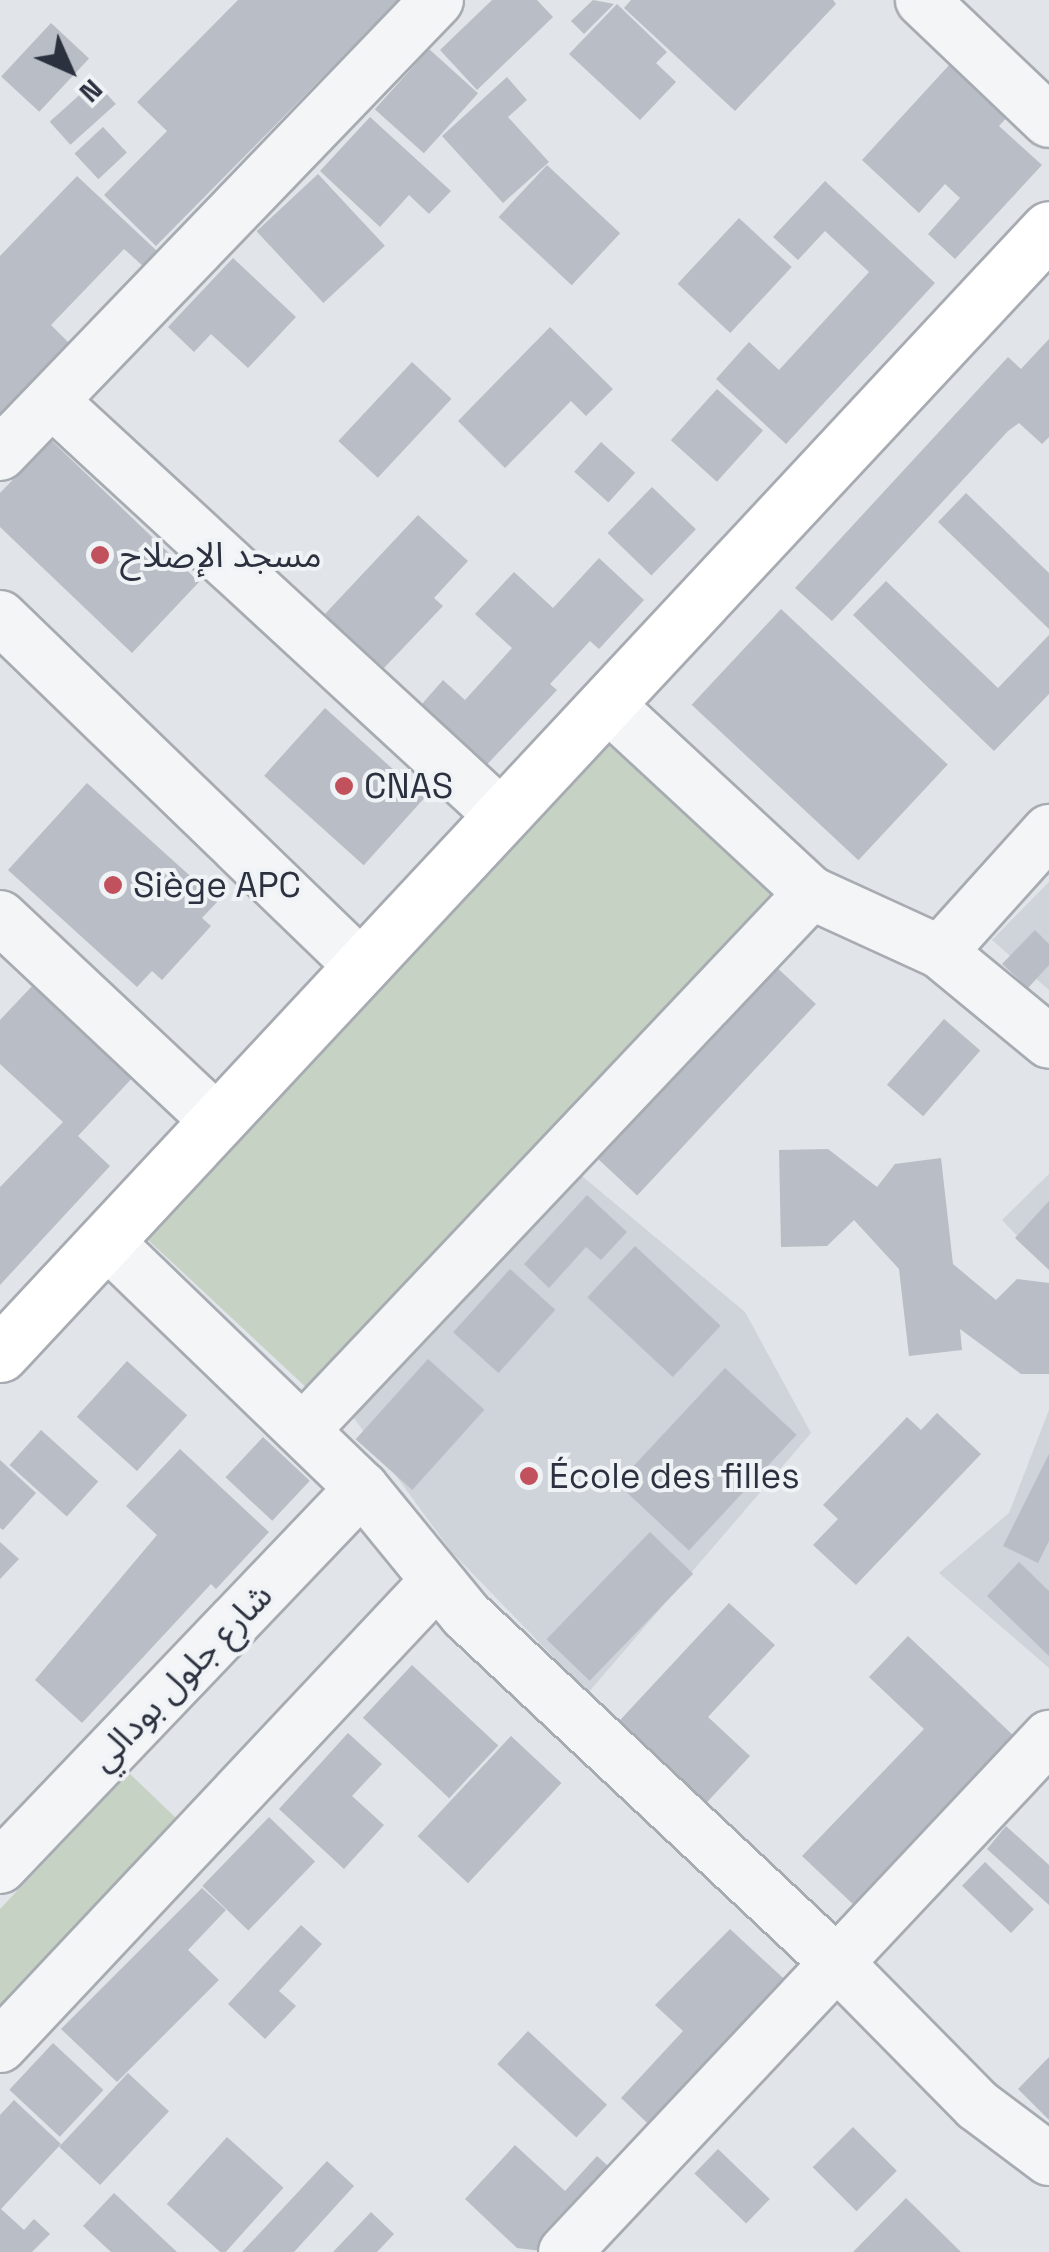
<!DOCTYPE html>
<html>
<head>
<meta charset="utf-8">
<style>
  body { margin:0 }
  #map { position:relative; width:1049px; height:2252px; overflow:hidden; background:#e1e4e8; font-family:"Space Grotesk","Noto Sans Arabic",sans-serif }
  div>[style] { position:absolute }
  .built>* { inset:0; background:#cfd3da }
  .green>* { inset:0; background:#c6d2c3; transform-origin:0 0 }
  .building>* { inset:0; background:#b9bdc5; transform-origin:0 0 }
  .roads { filter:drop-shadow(2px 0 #a7abb2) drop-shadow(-2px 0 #a7abb2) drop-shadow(0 2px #a7abb2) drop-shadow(0 -2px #a7abb2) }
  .street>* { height:52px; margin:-26px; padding:0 26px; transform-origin:26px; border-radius:26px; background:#f3f5f7 }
  .secondary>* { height:55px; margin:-27.5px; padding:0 27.5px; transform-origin:27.5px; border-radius:27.5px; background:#fff }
  .dots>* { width:28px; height:28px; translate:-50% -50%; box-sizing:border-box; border:5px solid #f0f3f6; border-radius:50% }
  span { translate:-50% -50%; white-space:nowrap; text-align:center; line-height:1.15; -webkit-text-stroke:8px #f0f3f6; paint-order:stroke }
  .poi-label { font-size:35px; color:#2b313f }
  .left { translate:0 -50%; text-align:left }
  .street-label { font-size:35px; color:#2b313f }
  .north { position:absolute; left:20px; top:20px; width:100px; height:100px; -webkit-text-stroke:8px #f0f3f6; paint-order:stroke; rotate:135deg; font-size:28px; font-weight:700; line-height:40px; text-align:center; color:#2b313f }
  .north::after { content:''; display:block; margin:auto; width:35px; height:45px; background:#2b313f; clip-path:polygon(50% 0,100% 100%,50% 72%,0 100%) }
</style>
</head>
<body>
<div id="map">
  <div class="built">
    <i style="clip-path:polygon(1049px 882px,1049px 990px,992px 940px)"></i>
    <i style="clip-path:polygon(1049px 1174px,1049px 1269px,1002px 1220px)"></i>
    <i style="clip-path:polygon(582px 1176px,745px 1312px,811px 1433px,588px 1693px,451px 1551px,351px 1414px)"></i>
    <i style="clip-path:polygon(1049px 1410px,1049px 1668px,939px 1573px,1009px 1513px)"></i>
  </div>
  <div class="green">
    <i style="left:609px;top:744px;width:249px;height:677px;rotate:43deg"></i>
    <i style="clip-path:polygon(129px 1773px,177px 1819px,0 2005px,0 1909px)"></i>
  </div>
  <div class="building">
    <i style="clip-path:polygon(238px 0,399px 0,156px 246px,104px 195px,167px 131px,137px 102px)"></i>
    <i style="clip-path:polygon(492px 0,537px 0,553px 17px,477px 90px,440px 50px)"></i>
    <i style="clip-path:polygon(593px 0,614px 4px,584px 34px,571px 21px)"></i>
    <i style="clip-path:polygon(631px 0,833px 0,836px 4px,735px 111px,624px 8px)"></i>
    <i style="clip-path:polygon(617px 4px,667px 52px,656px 63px,676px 82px,640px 120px,569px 54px)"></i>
    <i style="left:51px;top:23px;width:52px;height:73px;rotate:43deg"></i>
    <i style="left:429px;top:49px;width:66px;height:81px;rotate:42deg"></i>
    <i style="clip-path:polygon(951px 63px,1008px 116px,999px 126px,1042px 165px,955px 259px,928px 234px,960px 198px,945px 184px,919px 213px,862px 160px)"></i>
    <i style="clip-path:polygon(507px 77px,527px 100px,508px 117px,549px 162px,503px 203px,442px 136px)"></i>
    <i style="left:95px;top:81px;width:31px;height:61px;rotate:48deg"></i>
    <i style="clip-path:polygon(370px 117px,451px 191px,429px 214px,409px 195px,380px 227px,320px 171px)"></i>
    <i style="left:103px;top:127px;width:35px;height:39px;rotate:47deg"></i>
    <i style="left:547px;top:165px;width:100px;height:71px;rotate:43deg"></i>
    <i style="left:318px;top:174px;width:98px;height:84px;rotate:47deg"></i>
    <i style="clip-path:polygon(77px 176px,157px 251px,143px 266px,124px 249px,51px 325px,69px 343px,0 415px,0 256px)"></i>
    <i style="clip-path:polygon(825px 181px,935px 283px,786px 444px,716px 379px,749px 342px,779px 370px,869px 272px,825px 231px,798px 260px,773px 237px)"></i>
    <i style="left:739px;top:218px;width:72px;height:90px;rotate:43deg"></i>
    <i style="clip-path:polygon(233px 258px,296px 317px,248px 368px,211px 334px,194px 352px,168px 327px)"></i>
    <i style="clip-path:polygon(550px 327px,613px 389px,586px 416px,571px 401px,505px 468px,458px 421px)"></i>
    <i style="clip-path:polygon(1049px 339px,1049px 437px,1042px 444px,1019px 423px,1008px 431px,832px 621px,795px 588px,1008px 357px,1021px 369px)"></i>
    <i style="left:412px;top:362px;width:54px;height:108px;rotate:43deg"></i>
    <i style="left:717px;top:389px;width:62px;height:69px;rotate:42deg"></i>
    <i style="clip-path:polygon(51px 440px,199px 582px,132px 653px,0 527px,0 493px)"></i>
    <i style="left:601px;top:442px;width:46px;height:40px;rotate:42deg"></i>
    <i style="left:652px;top:487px;width:61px;height:64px;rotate:44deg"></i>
    <i style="clip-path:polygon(966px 493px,1049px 573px,1049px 629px,938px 522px)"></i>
    <i style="clip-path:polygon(418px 515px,468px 561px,434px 598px,443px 606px,383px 669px,324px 615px)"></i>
    <i style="clip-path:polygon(599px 558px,644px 600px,599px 649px,590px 641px,550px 684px,557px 690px,480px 772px,415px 712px,443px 680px,465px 700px,512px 648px,475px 614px,514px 572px,553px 608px)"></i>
    <i style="clip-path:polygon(886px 581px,998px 688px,1049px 635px,1049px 694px,994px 751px,853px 615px)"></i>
    <i style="left:781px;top:609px;width:228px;height:131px;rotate:43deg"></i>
    <i style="left:325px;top:708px;width:134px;height:91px;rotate:42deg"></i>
    <i style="clip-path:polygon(87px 783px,218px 901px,202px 918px,211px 926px,162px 980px,152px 971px,137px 987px,8px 870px)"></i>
    <i style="clip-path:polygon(1035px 930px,1049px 944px,1049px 965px,1028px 988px,1002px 964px)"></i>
    <i style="left:772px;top:963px;width:60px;height:262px;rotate:43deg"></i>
    <i style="clip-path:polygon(35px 983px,135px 1075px,78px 1136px,110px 1166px,0 1285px,0 1187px,63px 1122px,0 1064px,0 1020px)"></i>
    <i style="left:944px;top:1019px;width:48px;height:87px;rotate:41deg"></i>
    <i style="clip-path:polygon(828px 1149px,877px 1187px,895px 1164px,941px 1158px,953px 1264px,996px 1300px,1017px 1279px,1049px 1283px,1049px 1374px,1021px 1374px,960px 1329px,962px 1350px,909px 1356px,899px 1269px,854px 1220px,827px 1246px,781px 1247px,779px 1150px)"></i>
    <i style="clip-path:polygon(587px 1195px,627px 1232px,601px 1260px,586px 1247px,549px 1288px,524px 1264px)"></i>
    <i style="clip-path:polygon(1049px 1201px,1049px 1270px,1015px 1238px)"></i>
    <i style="left:635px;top:1246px;width:117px;height:70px;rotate:43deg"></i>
    <i style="left:510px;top:1269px;width:61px;height:85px;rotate:42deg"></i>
    <i style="left:428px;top:1359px;width:76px;height:108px;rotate:42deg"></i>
    <i style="left:127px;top:1361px;width:81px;height:75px;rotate:42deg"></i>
    <i style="left:725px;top:1368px;width:98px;height:158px;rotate:43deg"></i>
    <i style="clip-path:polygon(937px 1413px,981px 1454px,856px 1585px,813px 1545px,838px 1519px,823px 1505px,907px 1417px,921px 1430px)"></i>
    <i style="left:41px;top:1430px;width:77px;height:47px;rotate:42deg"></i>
    <i style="left:263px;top:1437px;width:64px;height:55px;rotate:43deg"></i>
    <i style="clip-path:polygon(180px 1449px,269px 1532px,216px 1589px,211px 1584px,82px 1723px,35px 1680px,157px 1535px,126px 1506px)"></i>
    <i style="clip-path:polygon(1049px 1454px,1049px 1541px,1038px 1563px,1003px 1546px)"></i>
    <i style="clip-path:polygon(0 1460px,36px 1493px,3px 1530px,0 1528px)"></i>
    <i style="left:650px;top:1532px;width:60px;height:149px;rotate:44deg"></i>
    <i style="clip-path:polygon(0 1542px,19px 1559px,0 1579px)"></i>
    <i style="clip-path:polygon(1019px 1562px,1049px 1591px,1049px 1656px,987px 1596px)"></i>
    <i style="clip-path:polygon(729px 1603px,775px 1645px,708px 1717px,750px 1756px,697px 1813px,609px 1732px)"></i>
    <i style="clip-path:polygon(908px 1636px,1016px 1738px,856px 1907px,802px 1856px,924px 1729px,869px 1677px)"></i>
    <i style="left:412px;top:1665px;width:118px;height:72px;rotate:43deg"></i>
    <i style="clip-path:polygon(348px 1733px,382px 1764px,352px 1796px,384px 1825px,344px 1869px,279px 1809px)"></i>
    <i style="left:511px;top:1736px;width:69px;height:137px;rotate:43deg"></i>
    <i style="left:269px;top:1817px;width:64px;height:96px;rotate:44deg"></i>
    <i style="clip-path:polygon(1006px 1826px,1049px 1865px,1049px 1905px,987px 1849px)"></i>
    <i style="left:985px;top:1862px;width:68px;height:33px;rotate:44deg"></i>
    <i style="clip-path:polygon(202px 1888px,226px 1910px,188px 1950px,219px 1980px,117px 2082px,61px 2029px)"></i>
    <i style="clip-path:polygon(301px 1925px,322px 1944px,279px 1991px,296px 2006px,265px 2039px,228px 2004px)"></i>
    <i style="clip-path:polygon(730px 1929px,795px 1989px,660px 2135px,621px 2098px,683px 2031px,655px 2005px)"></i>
    <i style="left:528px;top:2031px;width:108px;height:45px;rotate:43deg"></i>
    <i style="left:53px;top:2043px;width:69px;height:64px;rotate:43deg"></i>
    <i style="clip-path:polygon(1049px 2057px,1049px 2120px,1018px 2089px)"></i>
    <i style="left:128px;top:2073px;width:56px;height:101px;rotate:43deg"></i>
    <i style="clip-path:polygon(14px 2100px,61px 2144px,1px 2209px,24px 2230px,34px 2219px,50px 2234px,32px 2252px,0 2252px,0 2115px)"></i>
    <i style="left:853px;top:2127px;width:62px;height:57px;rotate:45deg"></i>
    <i style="left:227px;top:2137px;width:76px;height:90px;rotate:42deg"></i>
    <i style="clip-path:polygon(515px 2145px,565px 2191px,597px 2156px,620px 2177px,550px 2252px,517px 2248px,465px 2199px)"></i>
    <i style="left:718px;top:2149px;width:72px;height:34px;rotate:44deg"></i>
    <i style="clip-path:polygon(327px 2161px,354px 2186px,294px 2252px,242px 2252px)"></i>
    <i style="clip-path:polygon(114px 2193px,177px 2252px,111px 2252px,83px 2226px)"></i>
    <i style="clip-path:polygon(906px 2198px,961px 2252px,853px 2252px)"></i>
    <i style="clip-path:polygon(371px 2212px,394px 2234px,377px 2252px,333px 2252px)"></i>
  </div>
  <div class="roads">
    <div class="street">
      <i style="left:922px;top:0;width:175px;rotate:43.6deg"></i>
      <i style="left:54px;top:403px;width:609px;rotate:42.67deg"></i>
      <i style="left:0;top:454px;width:630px;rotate:-46.09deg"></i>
      <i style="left:0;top:617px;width:504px;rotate:44.03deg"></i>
      <i style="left:610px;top:707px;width:274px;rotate:42.8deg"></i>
      <i style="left:811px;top:893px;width:142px;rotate:24.6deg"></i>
      <i style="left:940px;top:952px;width:141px;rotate:39.5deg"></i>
      <i style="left:0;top:917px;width:298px;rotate:43.2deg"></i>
      <i style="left:940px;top:952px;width:163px;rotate:-48deg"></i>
      <i style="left:106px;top:1241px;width:356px;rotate:44deg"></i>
      <i style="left:362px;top:1488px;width:164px;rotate:50.7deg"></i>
      <i style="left:466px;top:1615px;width:506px;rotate:43.16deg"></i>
      <i style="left:835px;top:1961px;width:202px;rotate:45.4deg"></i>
      <i style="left:977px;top:2105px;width:90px;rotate:36.9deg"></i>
      <i style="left:304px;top:1429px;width:738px;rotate:-46.59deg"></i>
      <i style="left:0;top:1867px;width:524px;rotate:-46.31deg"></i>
      <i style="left:0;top:2046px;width:635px;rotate:-46.79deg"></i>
      <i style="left:565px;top:2252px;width:707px;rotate:-46.78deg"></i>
    </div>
    <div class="secondary">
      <i style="left:0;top:1354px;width:1538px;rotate:-47deg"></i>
    </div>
  </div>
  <div class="dots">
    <i style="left:100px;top:555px;background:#c2515e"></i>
    <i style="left:344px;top:786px;background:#c2515e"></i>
    <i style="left:113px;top:885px;background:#c2515e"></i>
    <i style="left:529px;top:1476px;background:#c2515e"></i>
  </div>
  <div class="poi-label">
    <span class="left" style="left:120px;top:555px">مسجد الإصلاح</span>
    <span class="left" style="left:364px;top:786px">CNAS</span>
    <span class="left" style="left:133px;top:885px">Siège APC</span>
    <span class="left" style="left:549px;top:1476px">École des filles</span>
  </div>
  <div class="street-label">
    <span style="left:181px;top:1677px;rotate:-46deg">شارع جلول بودالي</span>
  </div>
  <div class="north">N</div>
</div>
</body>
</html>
